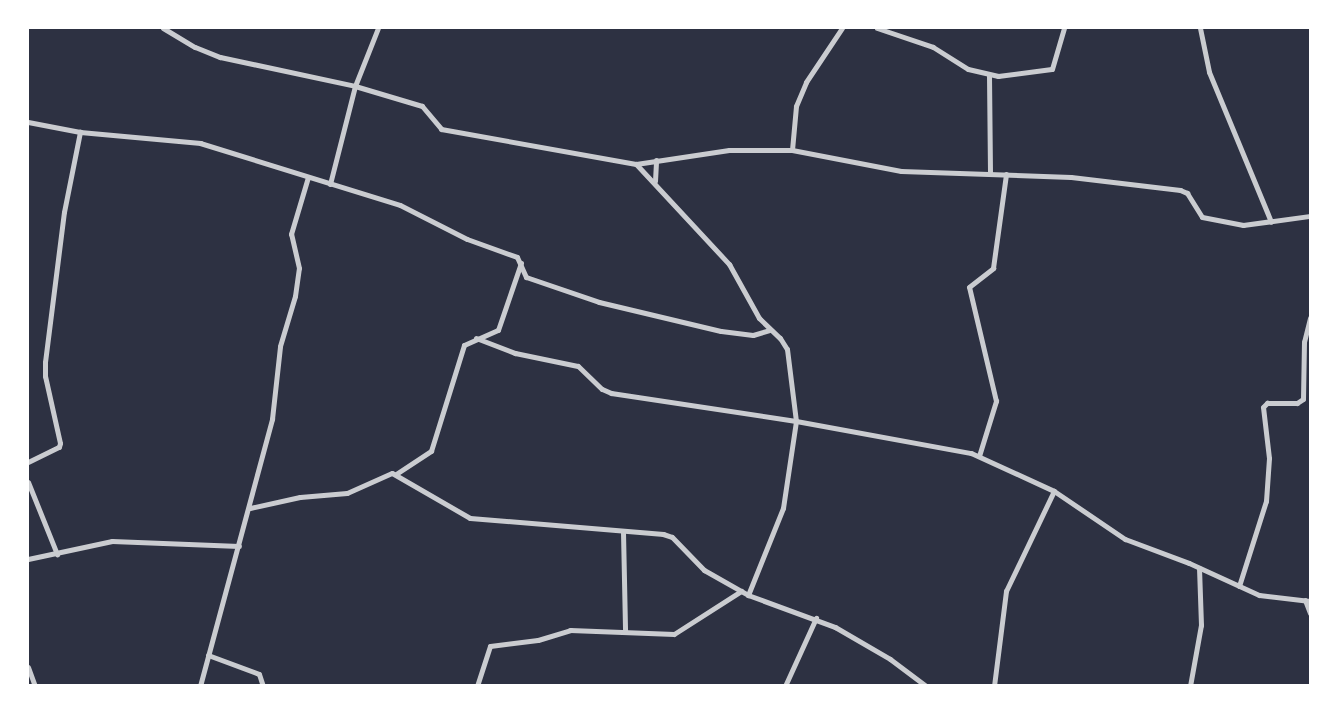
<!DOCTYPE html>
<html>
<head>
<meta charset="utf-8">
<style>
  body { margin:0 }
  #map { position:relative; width:1338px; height:713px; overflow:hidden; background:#2d3142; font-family:"Varela Round",sans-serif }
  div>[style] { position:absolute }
  .minor>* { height:5px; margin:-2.5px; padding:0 2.5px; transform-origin:2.5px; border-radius:2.5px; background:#caccd0 }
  span { translate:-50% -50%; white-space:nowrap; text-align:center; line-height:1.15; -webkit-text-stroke:4px #fff; paint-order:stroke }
  .frame { position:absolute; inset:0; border:29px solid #fff; pointer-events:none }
</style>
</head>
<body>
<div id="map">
  <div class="minor">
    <i style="left:163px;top:28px;width:37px;rotate:31deg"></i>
    <i style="left:195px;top:47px;width:27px;rotate:22deg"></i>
    <i style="left:220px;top:57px;width:138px;rotate:12.1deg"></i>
    <i style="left:355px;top:86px;width:70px;rotate:16.6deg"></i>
    <i style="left:422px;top:106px;width:30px;rotate:50deg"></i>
    <i style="left:441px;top:129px;width:198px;rotate:10.2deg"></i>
    <i style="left:636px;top:164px;width:94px;rotate:-8.6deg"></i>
    <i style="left:729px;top:150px;width:63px"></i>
    <i style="left:792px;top:150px;width:111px;rotate:10.9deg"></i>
    <i style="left:901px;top:171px;width:170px;rotate:2deg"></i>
    <i style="left:1071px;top:177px;width:110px;rotate:6.8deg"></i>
    <i style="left:1180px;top:190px;width:8px;rotate:23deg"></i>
    <i style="left:1187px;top:193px;width:28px;rotate:58deg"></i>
    <i style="left:1202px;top:217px;width:42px;rotate:11deg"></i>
    <i style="left:1243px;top:225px;width:68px;rotate:-7.7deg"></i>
    <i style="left:877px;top:28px;width:59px;rotate:18.7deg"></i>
    <i style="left:933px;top:47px;width:41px;rotate:32.2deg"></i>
    <i style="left:968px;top:69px;width:31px;rotate:13deg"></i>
    <i style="left:998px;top:76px;width:54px;rotate:-7.4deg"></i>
    <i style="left:1052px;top:69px;width:43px;rotate:-73.7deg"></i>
    <i style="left:1200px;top:28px;width:45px;rotate:78.4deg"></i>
    <i style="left:1209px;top:72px;width:162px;rotate:67.5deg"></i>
    <i style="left:989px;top:76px;width:98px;rotate:89.4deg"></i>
    <i style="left:28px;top:122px;width:53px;rotate:10.9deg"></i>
    <i style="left:80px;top:132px;width:121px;rotate:5.2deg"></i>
    <i style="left:200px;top:143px;width:209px;rotate:17.2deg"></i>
    <i style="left:400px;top:205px;width:75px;rotate:26.9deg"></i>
    <i style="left:467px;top:239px;width:53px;rotate:19.8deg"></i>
    <i style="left:517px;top:257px;width:22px;rotate:66deg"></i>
    <i style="left:526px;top:277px;width:77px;rotate:18.9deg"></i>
    <i style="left:599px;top:302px;width:125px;rotate:13.4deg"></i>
    <i style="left:721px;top:331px;width:32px;rotate:7deg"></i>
    <i style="left:753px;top:335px;width:17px;rotate:-17deg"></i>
    <i style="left:792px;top:150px;width:44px;rotate:-84.8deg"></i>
    <i style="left:796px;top:106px;width:26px;rotate:-67deg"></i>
    <i style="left:806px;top:82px;width:65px;rotate:-56.3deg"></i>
    <i style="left:636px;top:164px;width:137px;rotate:47.1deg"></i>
    <i style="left:729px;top:264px;width:62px;rotate:60.9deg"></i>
    <i style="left:759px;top:318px;width:29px;rotate:44deg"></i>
    <i style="left:780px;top:338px;width:13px;rotate:58deg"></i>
    <i style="left:787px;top:349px;width:73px;rotate:82.9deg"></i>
    <i style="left:796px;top:421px;width:88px;rotate:98.5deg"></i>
    <i style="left:783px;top:508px;width:94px;rotate:111.9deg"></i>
    <i style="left:655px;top:181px;width:21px;rotate:-87deg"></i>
    <i style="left:330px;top:184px;width:101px;rotate:-75.7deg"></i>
    <i style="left:355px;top:86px;width:62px;rotate:-68.4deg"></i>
    <i style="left:476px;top:338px;width:42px;rotate:21deg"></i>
    <i style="left:515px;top:353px;width:64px;rotate:11.7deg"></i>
    <i style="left:578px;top:366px;width:33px;rotate:44deg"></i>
    <i style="left:602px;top:389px;width:10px;rotate:24deg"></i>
    <i style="left:611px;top:393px;width:187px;rotate:8.6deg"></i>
    <i style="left:796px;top:421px;width:178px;rotate:10.4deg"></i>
    <i style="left:971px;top:453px;width:91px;rotate:24.6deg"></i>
    <i style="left:1054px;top:491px;width:86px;rotate:34.1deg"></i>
    <i style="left:1125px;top:539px;width:68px;rotate:20.6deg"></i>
    <i style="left:1189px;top:563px;width:77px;rotate:24.6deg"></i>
    <i style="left:1259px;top:595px;width:51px;rotate:6.7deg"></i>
    <i style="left:979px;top:456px;width:58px;rotate:-72.8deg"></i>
    <i style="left:996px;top:401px;width:117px;rotate:-103.3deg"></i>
    <i style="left:969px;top:287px;width:31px;rotate:-38deg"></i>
    <i style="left:993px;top:268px;width:95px;rotate:-82.1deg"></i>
    <i style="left:28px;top:462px;width:34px;rotate:-26deg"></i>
    <i style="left:59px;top:447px;width:4px;rotate:-76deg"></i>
    <i style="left:60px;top:443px;width:69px;rotate:-102.6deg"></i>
    <i style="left:45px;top:376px;width:14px;rotate:-90deg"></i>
    <i style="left:45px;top:362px;width:151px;rotate:-82.8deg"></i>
    <i style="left:64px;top:212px;width:82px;rotate:-78.7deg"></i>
    <i style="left:396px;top:474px;width:42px;rotate:-33.3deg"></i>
    <i style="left:431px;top:451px;width:111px;rotate:-72.7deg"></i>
    <i style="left:464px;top:345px;width:37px;rotate:-24deg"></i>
    <i style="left:498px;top:330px;width:71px;rotate:-71.1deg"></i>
    <i style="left:28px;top:482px;width:78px;rotate:68.1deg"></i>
    <i style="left:250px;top:508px;width:51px;rotate:-12.4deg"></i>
    <i style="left:300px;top:497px;width:47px;rotate:-4.9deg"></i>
    <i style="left:347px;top:493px;width:49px;rotate:-24deg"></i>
    <i style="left:392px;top:473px;width:90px;rotate:30deg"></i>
    <i style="left:470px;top:518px;width:194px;rotate:4.7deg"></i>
    <i style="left:663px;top:534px;width:9px;rotate:18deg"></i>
    <i style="left:672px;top:537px;width:46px;rotate:45.9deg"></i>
    <i style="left:704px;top:570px;width:51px;rotate:29.6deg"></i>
    <i style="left:748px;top:595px;width:93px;rotate:20.2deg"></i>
    <i style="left:835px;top:627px;width:64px;rotate:30.2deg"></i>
    <i style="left:890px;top:659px;width:45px;rotate:36.9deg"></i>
    <i style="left:623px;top:532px;width:99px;rotate:88.8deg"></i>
    <i style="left:28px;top:559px;width:86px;rotate:-12.1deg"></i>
    <i style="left:112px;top:541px;width:127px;rotate:2.3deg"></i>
    <i style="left:1239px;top:586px;width:89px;rotate:-72.4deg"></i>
    <i style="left:1266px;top:501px;width:43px;rotate:-86deg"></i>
    <i style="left:1269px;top:458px;width:51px;rotate:-96.7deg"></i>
    <i style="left:1263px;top:407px;width:6px;rotate:-45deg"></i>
    <i style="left:1267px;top:403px;width:30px"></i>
    <i style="left:1297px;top:403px;width:7px;rotate:-34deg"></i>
    <i style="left:1303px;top:399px;width:57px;rotate:-89deg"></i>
    <i style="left:1304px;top:342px;width:25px;rotate:-76deg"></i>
    <i style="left:1305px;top:600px;width:14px;rotate:69deg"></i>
    <i style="left:208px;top:655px;width:54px;rotate:20.4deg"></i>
    <i style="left:259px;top:674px;width:13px;rotate:72deg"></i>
    <i style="left:28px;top:667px;width:20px;rotate:70deg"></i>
    <i style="left:200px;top:686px;width:277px;rotate:-74.9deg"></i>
    <i style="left:272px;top:419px;width:73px;rotate:-83.7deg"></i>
    <i style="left:280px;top:346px;width:52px;rotate:-73.3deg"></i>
    <i style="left:295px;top:296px;width:28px;rotate:-82deg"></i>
    <i style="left:299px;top:268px;width:35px;rotate:-103deg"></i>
    <i style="left:291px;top:234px;width:59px;rotate:-73.4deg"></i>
    <i style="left:477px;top:686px;width:42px;rotate:-72deg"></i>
    <i style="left:490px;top:646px;width:48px;rotate:-7.1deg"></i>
    <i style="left:538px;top:640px;width:34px;rotate:-17deg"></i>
    <i style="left:570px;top:630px;width:104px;rotate:2.2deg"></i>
    <i style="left:674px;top:634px;width:80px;rotate:-32.7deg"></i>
    <i style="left:785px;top:686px;width:75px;rotate:-65.5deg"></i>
    <i style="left:994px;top:686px;width:96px;rotate:-82.8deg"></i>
    <i style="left:1006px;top:591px;width:111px;rotate:-64.4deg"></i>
    <i style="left:1190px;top:686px;width:62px;rotate:-79.8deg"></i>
    <i style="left:1201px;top:625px;width:57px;rotate:-92deg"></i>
  </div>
  <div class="frame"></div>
</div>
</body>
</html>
